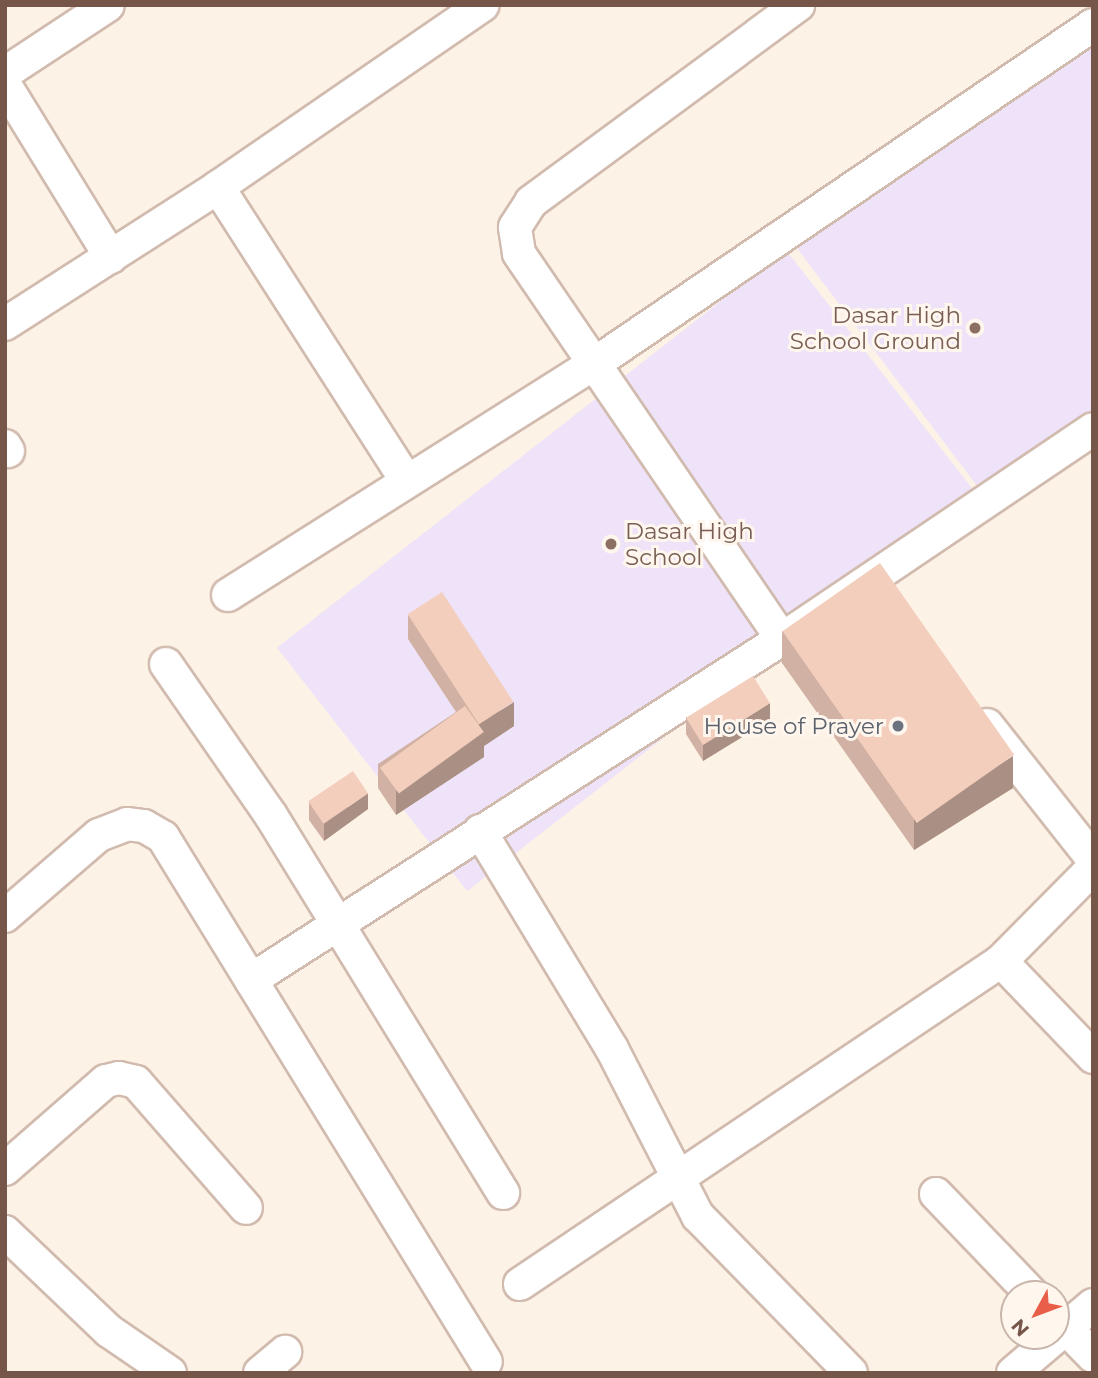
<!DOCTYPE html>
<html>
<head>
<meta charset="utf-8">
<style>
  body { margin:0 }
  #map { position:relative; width:1098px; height:1378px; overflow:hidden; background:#fdf2e6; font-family:Montserrat,sans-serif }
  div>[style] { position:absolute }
  .education>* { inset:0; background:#efe3f9; transform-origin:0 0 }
  .roads { filter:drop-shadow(2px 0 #d1bbae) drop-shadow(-2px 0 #d1bbae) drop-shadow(0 2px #d1bbae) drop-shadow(0 -2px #d1bbae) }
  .minor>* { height:32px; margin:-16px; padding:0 16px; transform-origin:16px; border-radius:16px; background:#fff }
  .wall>* { inset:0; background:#d1b1a3 }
  .shaded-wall>* { inset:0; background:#aa9084 }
  .building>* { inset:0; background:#f3cebd; transform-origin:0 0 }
  .dots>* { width:19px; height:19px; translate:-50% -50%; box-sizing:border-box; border:4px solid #fff6ed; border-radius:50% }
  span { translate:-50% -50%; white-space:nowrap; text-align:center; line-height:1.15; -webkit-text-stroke:6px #fff6ed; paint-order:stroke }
  .education-label { font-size:23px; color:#785e54 }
  .right { translate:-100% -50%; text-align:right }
  .left { translate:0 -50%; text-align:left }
  .worship-label { font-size:23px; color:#5b616d }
  .frame { position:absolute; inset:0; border:7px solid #77564a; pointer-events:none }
  .north { position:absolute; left:1000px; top:1280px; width:70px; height:70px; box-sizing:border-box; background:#fff6ed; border:2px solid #c9b6ac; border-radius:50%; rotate:229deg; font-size:19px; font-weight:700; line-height:28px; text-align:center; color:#77564a }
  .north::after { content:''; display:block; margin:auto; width:24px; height:32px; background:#e95e49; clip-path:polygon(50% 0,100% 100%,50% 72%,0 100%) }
</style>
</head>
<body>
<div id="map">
  <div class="education">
    <i style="clip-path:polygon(1093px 39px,1093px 413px,981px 491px,793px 243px)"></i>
    <i style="left:786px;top:250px;width:309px;height:646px;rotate:52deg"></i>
  </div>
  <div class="roads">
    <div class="minor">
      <i style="left:5px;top:73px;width:123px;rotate:-33.4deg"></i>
      <i style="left:5px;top:85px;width:202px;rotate:58.4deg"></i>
      <i style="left:218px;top:187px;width:348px;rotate:57.3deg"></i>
      <i style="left:5px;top:324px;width:253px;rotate:-32.7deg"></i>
      <i style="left:218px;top:187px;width:321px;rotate:-34.5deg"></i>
      <i style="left:5px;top:446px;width:6px;rotate:59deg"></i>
      <i style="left:228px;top:595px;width:433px;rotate:-32.3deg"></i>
      <i style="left:594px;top:364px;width:603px;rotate:-34.19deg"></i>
      <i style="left:782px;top:639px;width:467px;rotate:-124.3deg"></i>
      <i style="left:519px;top:253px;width:26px;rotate:-99deg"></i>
      <i style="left:515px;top:227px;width:30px;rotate:-57deg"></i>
      <i style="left:531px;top:202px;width:332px;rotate:-36.4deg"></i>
      <i style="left:166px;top:664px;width:183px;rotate:55.3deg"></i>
      <i style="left:270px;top:814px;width:445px;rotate:58.4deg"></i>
      <i style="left:987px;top:725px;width:171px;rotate:51.7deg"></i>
      <i style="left:480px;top:831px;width:255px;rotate:58.8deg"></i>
      <i style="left:612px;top:1049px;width:188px;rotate:62.8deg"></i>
      <i style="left:698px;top:1216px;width:219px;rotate:45.7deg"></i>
      <i style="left:5px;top:916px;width:124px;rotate:-40.8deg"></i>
      <i style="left:99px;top:835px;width:30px;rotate:-21deg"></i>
      <i style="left:127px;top:824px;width:17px;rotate:7deg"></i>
      <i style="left:144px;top:826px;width:22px;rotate:30deg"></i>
      <i style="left:163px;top:837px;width:616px;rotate:58.4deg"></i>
      <i style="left:1001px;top:961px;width:133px;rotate:46.2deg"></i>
      <i style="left:251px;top:980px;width:631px;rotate:-32.71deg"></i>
      <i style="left:782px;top:639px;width:375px;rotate:-34deg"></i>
      <i style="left:5px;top:1169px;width:134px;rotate:-41.1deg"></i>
      <i style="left:106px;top:1081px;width:13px;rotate:-13deg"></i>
      <i style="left:119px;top:1078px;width:17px;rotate:13deg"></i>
      <i style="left:136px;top:1082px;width:167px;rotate:48.9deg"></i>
      <i style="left:936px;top:1194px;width:139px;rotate:46.2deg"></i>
      <i style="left:5px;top:1232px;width:144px;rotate:43.6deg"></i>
      <i style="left:109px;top:1331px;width:74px;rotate:34.5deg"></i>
      <i style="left:520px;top:1284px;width:579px;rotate:-33.88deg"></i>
      <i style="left:1001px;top:961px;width:131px;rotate:-45.3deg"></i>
      <i style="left:1056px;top:1318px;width:53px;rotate:45.8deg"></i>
      <i style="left:260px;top:1373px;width:33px;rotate:-40deg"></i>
      <i style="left:1013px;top:1373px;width:105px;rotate:-40.4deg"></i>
    </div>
  </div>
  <div class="wall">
    <i style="clip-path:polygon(408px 615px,514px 726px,484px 746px,484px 757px,396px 815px,378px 788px,378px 764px,456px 712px,408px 639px)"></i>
    <i style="clip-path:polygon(782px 631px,1013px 788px,914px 850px,782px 663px)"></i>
    <i style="clip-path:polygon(686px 717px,770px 720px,703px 761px,686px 734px)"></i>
    <i style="clip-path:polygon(309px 803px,368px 809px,324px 841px,309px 820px)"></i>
  </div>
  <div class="shaded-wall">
    <i style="clip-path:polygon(514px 702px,514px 726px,484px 746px,484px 757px,396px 815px,396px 791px,479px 735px,479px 724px)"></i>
    <i style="clip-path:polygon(770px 703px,770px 720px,703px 761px,703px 745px)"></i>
    <i style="clip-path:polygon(1013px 756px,1013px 788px,914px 850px,914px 818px)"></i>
    <i style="clip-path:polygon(368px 793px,368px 809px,324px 841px,324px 824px)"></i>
  </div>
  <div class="building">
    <i style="left:880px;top:563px;width:234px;height:119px;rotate:55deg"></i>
    <i style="left:442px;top:592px;width:131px;height:41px;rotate:57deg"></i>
    <i style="left:753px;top:676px;width:32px;height:79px;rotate:58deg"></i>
    <i style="left:465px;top:706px;width:32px;height:105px;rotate:54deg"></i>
    <i style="left:353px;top:771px;width:27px;height:54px;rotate:56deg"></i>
  </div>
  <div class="dots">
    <i style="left:975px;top:328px;background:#8d6e63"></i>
    <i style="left:611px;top:544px;background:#8d6e63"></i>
    <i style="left:898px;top:726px;background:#6b7280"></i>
  </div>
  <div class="education-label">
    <span class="right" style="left:961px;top:328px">Dasar High<br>School Ground</span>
    <span class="left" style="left:625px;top:544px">Dasar High<br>School</span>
  </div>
  <div class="worship-label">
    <span class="right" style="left:884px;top:726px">House of Prayer</span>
  </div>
  <div class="frame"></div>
  <div class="north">N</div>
</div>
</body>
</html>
